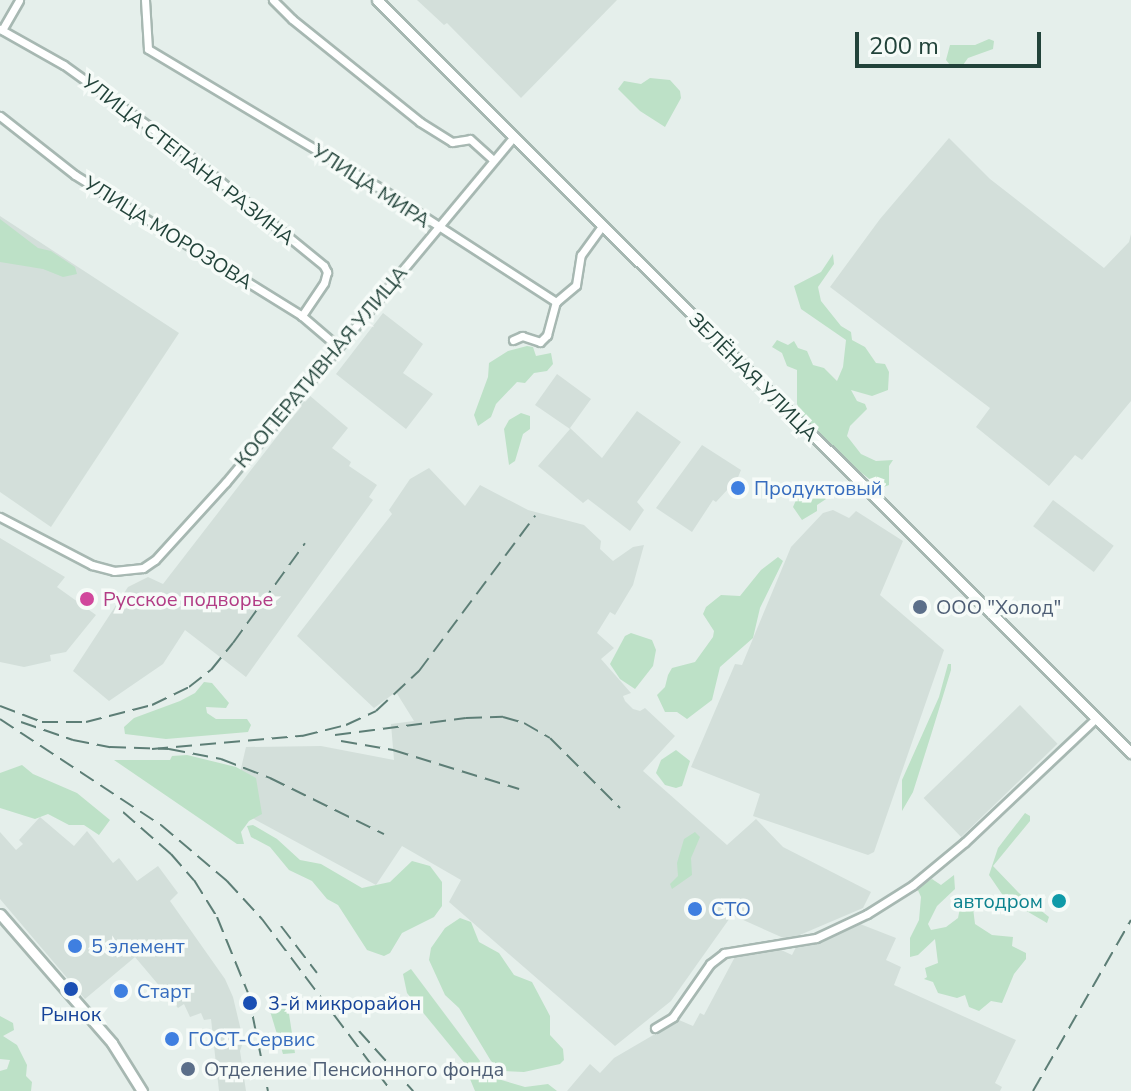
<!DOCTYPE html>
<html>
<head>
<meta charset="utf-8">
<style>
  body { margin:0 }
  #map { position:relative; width:1131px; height:1091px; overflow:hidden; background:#e5efeb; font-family:"Nunito Sans",sans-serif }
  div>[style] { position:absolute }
  .built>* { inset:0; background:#d3dfda; transform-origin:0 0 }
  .green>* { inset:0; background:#bde1c7 }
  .roads { filter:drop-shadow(2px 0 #a7b8b2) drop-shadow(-2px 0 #a7b8b2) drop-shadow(0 2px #a7b8b2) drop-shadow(0 -2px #a7b8b2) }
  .street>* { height:7px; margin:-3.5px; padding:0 3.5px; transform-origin:3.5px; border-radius:3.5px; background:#fff }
  .secondary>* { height:9px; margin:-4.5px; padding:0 4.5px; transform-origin:4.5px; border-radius:4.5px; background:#fff }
  .rail>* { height:2px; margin-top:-1px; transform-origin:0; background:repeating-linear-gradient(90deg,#5d7e76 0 16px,transparent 0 24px) }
  .dots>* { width:22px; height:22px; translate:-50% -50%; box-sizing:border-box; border:4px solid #f6fbf8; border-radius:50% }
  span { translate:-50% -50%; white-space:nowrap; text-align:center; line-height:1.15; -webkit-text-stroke:7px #f6fbf8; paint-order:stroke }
  .street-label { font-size:20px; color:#22433a }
  .shop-label { font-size:20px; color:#366cbe }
  .left { translate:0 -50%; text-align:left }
  .hotel-label { font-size:20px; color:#b23c85 }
  .service-label { font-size:20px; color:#4e5e75 }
  .culture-label { font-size:20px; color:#0d838f }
  .right { translate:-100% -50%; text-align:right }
  .transit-label { font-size:20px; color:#164399 }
  .scale { position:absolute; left:855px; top:32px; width:186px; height:36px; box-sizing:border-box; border:4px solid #22433a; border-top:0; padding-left:10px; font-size:24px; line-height:28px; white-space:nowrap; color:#22433a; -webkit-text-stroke:6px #f6fbf8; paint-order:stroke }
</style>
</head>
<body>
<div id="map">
  <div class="built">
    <i style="clip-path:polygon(417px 0,617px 0,521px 98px,447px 23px,444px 25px)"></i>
    <i style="clip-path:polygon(949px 138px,990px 179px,1104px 268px,1129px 242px,1131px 234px,1131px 401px,1082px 460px,1075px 455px,1049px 486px,976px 427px,990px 408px,830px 287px,880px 219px)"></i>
    <i style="clip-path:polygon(0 216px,179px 333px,51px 527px,0 492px)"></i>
    <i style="clip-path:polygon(383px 313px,423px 344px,403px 373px,433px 394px,406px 429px,336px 374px)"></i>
    <i style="clip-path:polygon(557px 374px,591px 399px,570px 428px,602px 458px,637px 411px,681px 442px,637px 502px,644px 510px,630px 531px,588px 499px,583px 503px,538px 466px,570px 429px,535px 405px)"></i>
    <i style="clip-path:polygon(309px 395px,348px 428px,332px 448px,351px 462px,349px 466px,377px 485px,369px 497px,373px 500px,246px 677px,185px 630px,163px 664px,109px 701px,73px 671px,128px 587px,148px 577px,163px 584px)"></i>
    <i style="clip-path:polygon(702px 445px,741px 470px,732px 492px,728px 489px,716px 502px,713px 500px,692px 532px,656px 508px)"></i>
    <i style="clip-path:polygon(429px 468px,465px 506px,480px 485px,528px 510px,584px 525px,601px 541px,600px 549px,613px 561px,633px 547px,644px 545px,633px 585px,615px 615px,610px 612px,597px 633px,614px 648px,601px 659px,631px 693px,623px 696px,625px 701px,633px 709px,640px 711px,645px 708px,675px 736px,643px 771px,727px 845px,756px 819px,783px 847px,871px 892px,863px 908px,788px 940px,732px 915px,671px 1001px,615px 1046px,449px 902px,461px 880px,402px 846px,376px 885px,232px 807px,246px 747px,321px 746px,394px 760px,391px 724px,414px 721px,396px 692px,374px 708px,297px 636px,392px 514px,389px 510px,410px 479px)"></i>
    <i style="left:1053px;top:500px;width:76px;height:33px;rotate:37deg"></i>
    <i style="clip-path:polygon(833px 510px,849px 518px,856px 511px,903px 541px,880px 595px,944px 650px,874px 852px,868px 855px,753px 816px,760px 794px,691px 767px,735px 664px,742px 665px,791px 547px,823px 513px)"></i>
    <i style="clip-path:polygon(0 538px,65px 577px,57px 587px,96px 615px,66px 652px,50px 655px,51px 661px,24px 667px,0 662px)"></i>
    <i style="left:1020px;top:705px;width:54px;height:134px;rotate:46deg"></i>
    <i style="clip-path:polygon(40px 817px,74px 846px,87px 831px,113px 863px,119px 858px,137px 881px,158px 866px,178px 893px,170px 901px,225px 979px,233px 997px,242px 1035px,240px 1042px,243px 1042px,240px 1051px,246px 1091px,219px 1091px,211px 1019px,204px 1020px,201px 1013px,190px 1017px,184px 1004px,178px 1008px,135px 957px,85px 999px,0 899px,0 832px,16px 850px,23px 844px,19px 840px)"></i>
    <i style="clip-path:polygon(855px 922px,896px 938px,886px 960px,901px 967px,894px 985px,1016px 1040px,995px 1083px,1002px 1087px,1000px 1091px,567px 1091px,590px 1064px,600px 1073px,614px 1058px,679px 1020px,693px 1026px,700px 1013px,704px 1015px,737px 953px,777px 948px,792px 955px,797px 945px)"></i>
  </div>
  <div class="green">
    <i style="clip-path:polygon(989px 39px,994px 41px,993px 49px,968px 58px,963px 65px,950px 65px,946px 60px,950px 45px,975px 45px)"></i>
    <i style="clip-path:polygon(650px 78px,670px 80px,680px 91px,681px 98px,665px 127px,640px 111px,618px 89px,624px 81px,641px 84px)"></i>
    <i style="clip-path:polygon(0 219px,38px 248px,51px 251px,75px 267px,77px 274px,63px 277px,43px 269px,0 262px)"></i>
    <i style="clip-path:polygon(833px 254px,834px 264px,818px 287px,821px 301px,841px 326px,851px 332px,852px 340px,865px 347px,876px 363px,885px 364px,889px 372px,888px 390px,872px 396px,851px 390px,857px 401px,865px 404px,867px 409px,850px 426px,847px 436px,861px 454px,876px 461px,893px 460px,889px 466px,889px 485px,881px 488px,837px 454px,805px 420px,797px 404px,797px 370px,787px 366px,782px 353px,772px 347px,777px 340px,788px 345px,794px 341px,798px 348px,807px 351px,813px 365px,824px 368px,837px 381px,843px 367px,846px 340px,801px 309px,794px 286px,821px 272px)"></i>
    <i style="clip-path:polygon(527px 346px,533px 347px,536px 356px,551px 353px,553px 364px,547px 371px,534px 373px,525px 383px,517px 382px,496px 404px,491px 417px,478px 426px,474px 415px,488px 377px,489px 363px,508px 351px)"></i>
    <i style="clip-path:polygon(521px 413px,530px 416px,530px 429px,523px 434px,515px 461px,509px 465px,504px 429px,509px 420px)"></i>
    <i style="clip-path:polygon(822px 483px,826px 487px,826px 499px,817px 505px,817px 511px,802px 520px,793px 507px,800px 491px)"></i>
    <i style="clip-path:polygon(778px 557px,783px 561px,760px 608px,753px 638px,720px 667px,712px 700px,687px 719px,677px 712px,665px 712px,657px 695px,665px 687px,668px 675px,672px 668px,695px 662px,713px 637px,714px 631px,703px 614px,706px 607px,721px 595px,740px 596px,761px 570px)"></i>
    <i style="clip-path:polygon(631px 633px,652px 640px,656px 650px,653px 666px,635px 689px,620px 679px,610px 664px,625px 636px)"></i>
    <i style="clip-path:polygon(948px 664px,951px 664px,951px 670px,931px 735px,913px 792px,902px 811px,902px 780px,939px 697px)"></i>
    <i style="clip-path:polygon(204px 682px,212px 683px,229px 703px,226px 708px,206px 707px,207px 713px,216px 719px,247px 719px,251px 725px,248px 732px,166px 739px,125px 734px,124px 727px,134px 718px,180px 701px,195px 693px)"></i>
    <i style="clip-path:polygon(676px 750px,690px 761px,682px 786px,676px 788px,665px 785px,656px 773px,661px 760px)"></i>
    <i style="clip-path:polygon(187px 755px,236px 767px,256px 778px,262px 814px,249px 821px,241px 832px,244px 844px,237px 844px,114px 760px,170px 760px,172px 756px)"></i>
    <i style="clip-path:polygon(22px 765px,33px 774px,77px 793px,110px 820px,99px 835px,84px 825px,69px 825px,48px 814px,35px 819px,0 808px,0 773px)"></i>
    <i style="clip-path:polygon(1025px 813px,1030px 816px,1030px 821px,993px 866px,1019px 893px,1049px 917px,1047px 923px,1018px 906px,1006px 908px,1004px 897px,989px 875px,998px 848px)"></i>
    <i style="clip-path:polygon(253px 825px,277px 839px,300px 860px,321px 864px,362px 888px,390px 882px,412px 861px,430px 866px,442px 882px,442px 906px,434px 917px,402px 933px,390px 953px,384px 956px,367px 950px,338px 905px,327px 899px,312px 881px,289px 870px,270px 847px,251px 837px,247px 826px)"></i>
    <i style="clip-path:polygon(695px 832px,700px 837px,691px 858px,692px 875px,672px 889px,670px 884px,678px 876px,677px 863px,684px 839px)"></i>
    <i style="clip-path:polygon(954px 875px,955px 889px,937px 906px,928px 924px,931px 930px,946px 927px,958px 918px,960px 908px,968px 904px,973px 908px,975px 924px,992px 935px,1013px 937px,1012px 946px,1026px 953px,1026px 959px,1014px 974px,1002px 1003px,991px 1001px,979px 1011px,969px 1007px,965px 995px,957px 998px,938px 993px,933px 982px,924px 979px,927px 977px,925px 968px,938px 963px,935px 939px,918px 955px,910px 957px,910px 938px,919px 920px,921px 897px,917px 888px,932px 879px,941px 885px)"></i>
    <i style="clip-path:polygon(460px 918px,471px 922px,479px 942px,499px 953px,514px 975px,532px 982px,550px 1016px,550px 1035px,563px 1049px,564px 1060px,560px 1064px,524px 1072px,503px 1071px,491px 1061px,459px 1008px,445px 995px,429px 960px,431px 948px,445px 928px)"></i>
    <i style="clip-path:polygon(411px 969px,480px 1061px,478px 1066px,466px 1065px,407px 993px,403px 974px)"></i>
    <i style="clip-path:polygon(272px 1000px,281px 1002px,289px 1014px,295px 1053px,283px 1054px,270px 1011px)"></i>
    <i style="clip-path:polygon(0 1016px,13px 1023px,14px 1030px,3px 1036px,17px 1045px,27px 1065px,26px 1076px,32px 1082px,31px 1091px,0 1091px,0 1071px,7px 1069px,10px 1060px,0 1059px)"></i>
    <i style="clip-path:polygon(481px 1074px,525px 1087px,548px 1084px,557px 1091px,475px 1091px,470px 1079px)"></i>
  </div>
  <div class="roads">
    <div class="street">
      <i style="left:145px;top:0;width:49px;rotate:86.5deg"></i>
      <i style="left:148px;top:49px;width:270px;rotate:30.9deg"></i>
      <i style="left:380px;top:188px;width:210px;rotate:32.9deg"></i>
      <i style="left:273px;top:0;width:27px;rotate:45deg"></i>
      <i style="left:292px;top:19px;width:164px;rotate:38.8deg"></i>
      <i style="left:420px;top:122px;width:38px;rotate:32deg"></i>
      <i style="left:452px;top:142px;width:18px;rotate:-9deg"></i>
      <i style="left:470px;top:139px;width:31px;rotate:42deg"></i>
      <i style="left:0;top:29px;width:73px;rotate:29.4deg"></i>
      <i style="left:64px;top:65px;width:145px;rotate:35.8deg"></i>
      <i style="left:182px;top:150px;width:183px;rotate:39.2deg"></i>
      <i style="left:324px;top:266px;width:7px;rotate:63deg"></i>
      <i style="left:327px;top:272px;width:11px;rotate:105deg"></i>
      <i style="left:324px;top:283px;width:40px;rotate:124deg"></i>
      <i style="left:2px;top:30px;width:34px;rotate:-60deg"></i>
      <i style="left:0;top:116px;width:95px;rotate:38.2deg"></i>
      <i style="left:75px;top:175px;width:267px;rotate:31.8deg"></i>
      <i style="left:302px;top:316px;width:46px;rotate:40.6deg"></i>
      <i style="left:556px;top:302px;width:26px;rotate:-40deg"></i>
      <i style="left:576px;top:285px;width:30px;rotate:-81deg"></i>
      <i style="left:581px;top:255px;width:34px;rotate:-54deg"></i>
      <i style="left:513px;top:340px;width:10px;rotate:-24deg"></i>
      <i style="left:522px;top:336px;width:19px;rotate:18deg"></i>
      <i style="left:540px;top:342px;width:10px;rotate:-45deg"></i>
      <i style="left:547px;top:335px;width:34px;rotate:-75deg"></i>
      <i style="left:0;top:517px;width:104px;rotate:27.6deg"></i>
      <i style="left:92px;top:565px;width:23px;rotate:15deg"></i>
      <i style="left:114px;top:571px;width:29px;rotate:-6deg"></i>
      <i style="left:143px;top:568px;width:14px;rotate:-34deg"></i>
      <i style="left:155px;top:560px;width:105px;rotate:-47.7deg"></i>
      <i style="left:226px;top:482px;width:447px;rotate:-50.2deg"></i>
      <i style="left:655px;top:1028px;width:21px;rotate:-31deg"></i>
      <i style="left:673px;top:1017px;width:65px;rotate:-55.1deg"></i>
      <i style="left:710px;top:964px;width:18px;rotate:-38deg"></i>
      <i style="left:724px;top:953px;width:93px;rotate:-9.3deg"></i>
      <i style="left:816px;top:938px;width:56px;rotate:-25.2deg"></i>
      <i style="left:867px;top:914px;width:54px;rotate:-32.2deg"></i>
      <i style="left:913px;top:885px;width:67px;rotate:-39.6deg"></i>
      <i style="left:965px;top:842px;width:180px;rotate:-43.4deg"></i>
    </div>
    <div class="secondary">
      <i style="left:377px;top:0;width:1066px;rotate:44.96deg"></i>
      <i style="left:0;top:914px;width:171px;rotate:49deg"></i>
      <i style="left:112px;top:1043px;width:57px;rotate:58deg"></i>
    </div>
  </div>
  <div class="rail">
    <i style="left:0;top:706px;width:45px;rotate:20.9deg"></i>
    <i style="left:42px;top:722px;width:44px"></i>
    <i style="left:86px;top:722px;width:68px;rotate:-14.4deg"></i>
    <i style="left:152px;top:705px;width:41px;rotate:-25.9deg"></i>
    <i style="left:189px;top:687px;width:28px;rotate:-38deg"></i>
    <i style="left:211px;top:670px;width:35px;rotate:-51deg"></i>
    <i style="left:233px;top:643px;width:123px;rotate:-54.2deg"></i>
    <i style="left:0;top:719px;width:193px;rotate:33.4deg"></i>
    <i style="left:161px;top:825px;width:87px;rotate:40.3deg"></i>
    <i style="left:227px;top:881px;width:52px;rotate:47.4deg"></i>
    <i style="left:262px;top:919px;width:215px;rotate:53.1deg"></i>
    <i style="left:21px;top:722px;width:55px;rotate:19.1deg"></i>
    <i style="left:73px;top:740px;width:38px;rotate:11deg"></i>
    <i style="left:110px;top:747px;width:59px;rotate:1.9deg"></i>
    <i style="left:169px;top:749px;width:53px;rotate:10.9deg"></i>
    <i style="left:221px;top:759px;width:53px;rotate:21.2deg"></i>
    <i style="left:270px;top:778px;width:127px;rotate:26.2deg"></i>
    <i style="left:335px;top:735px;width:132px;rotate:-7.4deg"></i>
    <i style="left:466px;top:718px;width:37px;rotate:-2deg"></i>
    <i style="left:503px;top:717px;width:22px;rotate:16deg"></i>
    <i style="left:524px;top:723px;width:30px;rotate:30deg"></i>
    <i style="left:550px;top:738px;width:99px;rotate:45deg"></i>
    <i style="left:341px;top:741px;width:53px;rotate:9.8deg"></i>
    <i style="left:393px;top:750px;width:132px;rotate:17.2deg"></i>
    <i style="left:152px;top:749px;width:151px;rotate:-5deg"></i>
    <i style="left:302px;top:736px;width:45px;rotate:-14deg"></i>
    <i style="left:346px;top:725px;width:33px;rotate:-25deg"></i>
    <i style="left:376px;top:711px;width:59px;rotate:-42.9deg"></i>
    <i style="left:419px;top:671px;width:194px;rotate:-53.2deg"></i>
    <i style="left:123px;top:812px;width:64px;rotate:41.2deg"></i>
    <i style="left:171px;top:854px;width:35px;rotate:49deg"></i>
    <i style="left:194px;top:880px;width:44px;rotate:58.1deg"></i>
    <i style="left:217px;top:917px;width:82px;rotate:67.8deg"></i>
    <i style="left:248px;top:993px;width:100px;rotate:78.5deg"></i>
    <i style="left:281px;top:926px;width:59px;rotate:52.5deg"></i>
    <i style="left:359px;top:1031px;width:81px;rotate:48deg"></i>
    <i style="left:1033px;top:1091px;width:197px;rotate:-60.2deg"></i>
  </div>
  <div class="dots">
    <i style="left:738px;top:488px;background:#3f7fe0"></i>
    <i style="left:87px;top:599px;background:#d1479c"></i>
    <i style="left:920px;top:607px;background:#5c6f8a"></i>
    <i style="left:1059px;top:901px;background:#0f9aa8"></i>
    <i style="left:695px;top:909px;background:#3f7fe0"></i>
    <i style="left:75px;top:946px;background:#3f7fe0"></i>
    <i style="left:71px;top:989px;background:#1a4fb4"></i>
    <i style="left:121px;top:991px;background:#3f7fe0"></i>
    <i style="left:250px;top:1003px;background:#1a4fb4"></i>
    <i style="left:172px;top:1039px;background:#3f7fe0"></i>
    <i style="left:188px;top:1069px;background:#5c6f8a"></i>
  </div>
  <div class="street-label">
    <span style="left:188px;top:160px;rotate:38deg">УЛИЦА СТЕПАНА РАЗИНА</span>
    <span style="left:371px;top:186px;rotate:33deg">УЛИЦА МИРА</span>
    <span style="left:168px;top:233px;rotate:32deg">УЛИЦА МОРОЗОВА</span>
    <span style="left:321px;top:367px;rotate:-50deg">КООПЕРАТИВНАЯ УЛИЦА</span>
    <span style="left:753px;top:377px;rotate:45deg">ЗЕЛЁНАЯ УЛИЦА</span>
  </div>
  <div class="shop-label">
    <span class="left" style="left:754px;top:488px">Продуктовый</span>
    <span class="left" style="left:711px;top:909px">СТО</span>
    <span class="left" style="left:91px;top:946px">5 элемент</span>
    <span class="left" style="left:137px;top:991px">Старт</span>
    <span class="left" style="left:188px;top:1039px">ГОСТ-Сервис</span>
  </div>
  <div class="hotel-label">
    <span class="left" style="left:103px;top:599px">Русское подворье</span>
  </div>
  <div class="service-label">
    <span class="left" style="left:936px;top:607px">ООО "Холод"</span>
    <span class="left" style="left:204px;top:1069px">Отделение Пенсионного фонда</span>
  </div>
  <div class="culture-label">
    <span class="right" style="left:1043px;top:901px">автодром</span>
  </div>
  <div class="transit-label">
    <span class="left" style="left:268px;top:1003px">3-й микрорайон</span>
    <span style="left:71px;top:1014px">Рынок</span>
  </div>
  <div class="scale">200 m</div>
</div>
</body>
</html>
